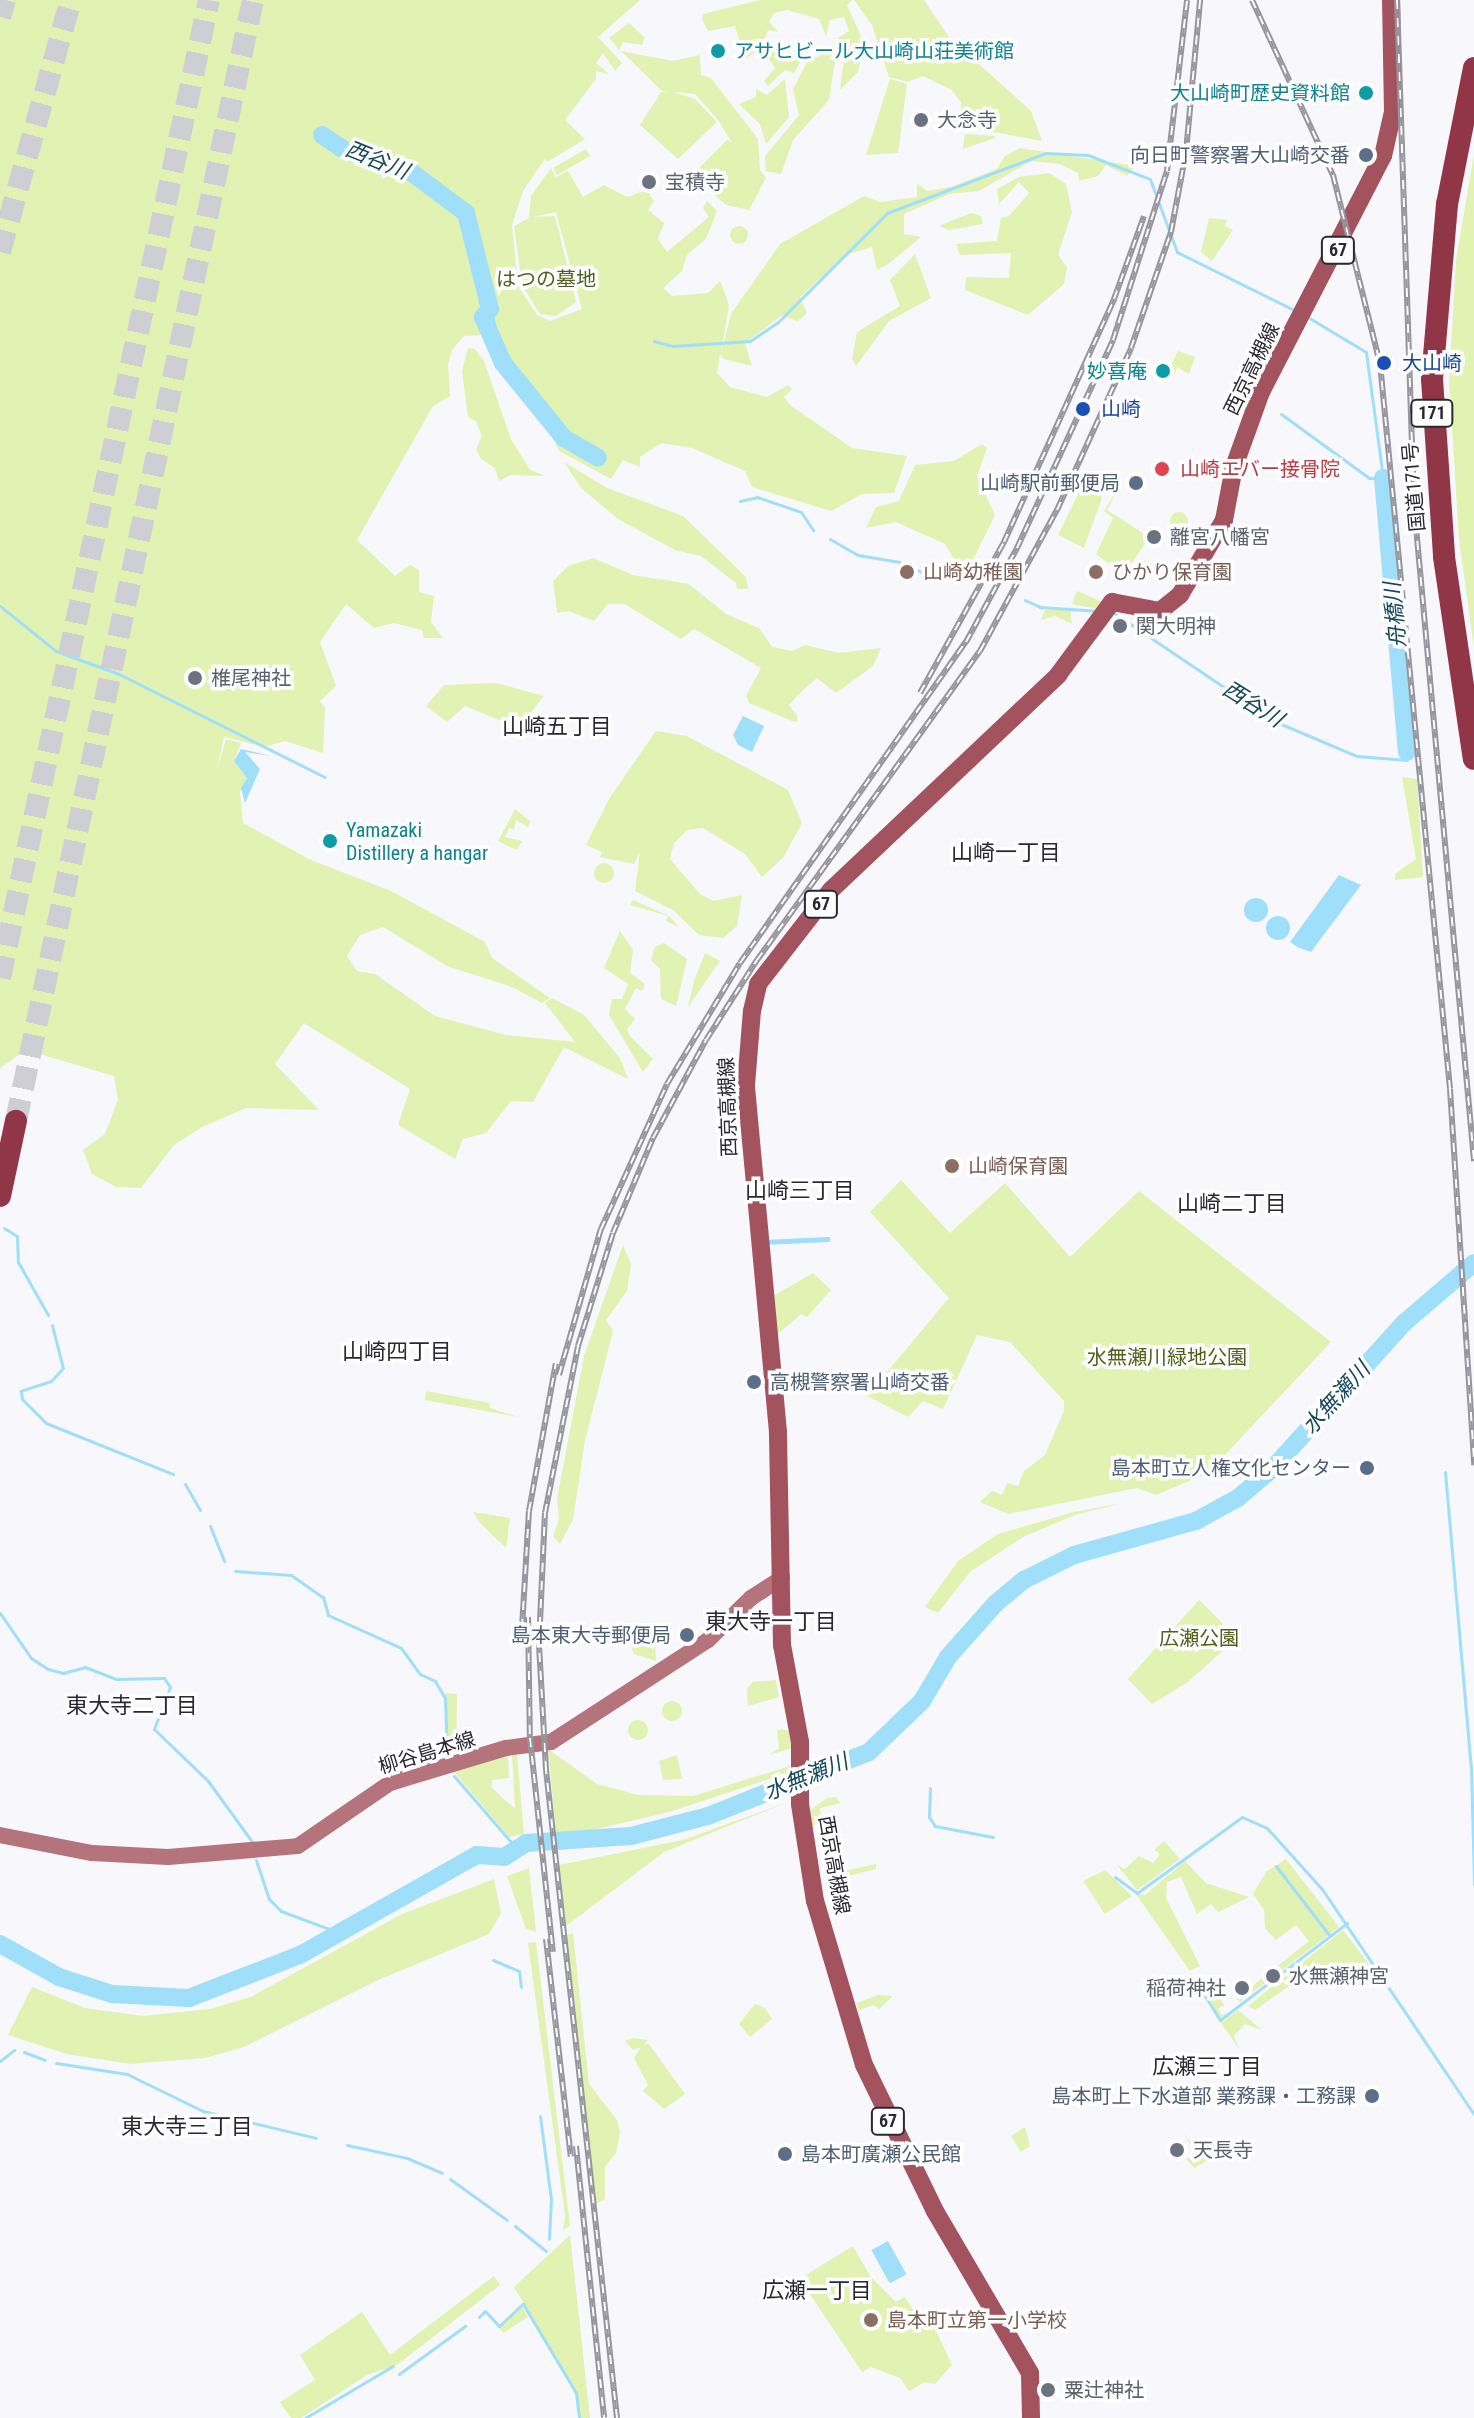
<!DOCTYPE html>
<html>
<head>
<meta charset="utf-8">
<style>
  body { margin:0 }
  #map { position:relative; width:1474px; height:2418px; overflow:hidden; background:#f7f7fc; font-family:"Roboto Condensed","Noto Sans JP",sans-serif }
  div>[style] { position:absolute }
  .green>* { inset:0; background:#e1f2b3; transform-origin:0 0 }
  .round { border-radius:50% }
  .water>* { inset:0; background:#9fdff9; transform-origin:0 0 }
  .stream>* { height:3px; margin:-1.5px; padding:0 1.5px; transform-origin:1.5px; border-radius:1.5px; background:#9fdff9 }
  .river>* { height:18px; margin:-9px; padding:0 9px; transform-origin:9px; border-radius:9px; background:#9fdff9 }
  .highway-tunnel>* { height:22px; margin-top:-11px; transform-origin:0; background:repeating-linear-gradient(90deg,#ceced4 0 22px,transparent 0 33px) }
  .secondary>* { height:16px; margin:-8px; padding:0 8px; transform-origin:8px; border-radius:8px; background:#b5737b }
  .primary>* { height:18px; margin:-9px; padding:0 9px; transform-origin:9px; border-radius:9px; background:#a2535e }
  .highway>* { height:22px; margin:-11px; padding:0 11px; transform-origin:11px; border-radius:11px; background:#913646 }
  .rail>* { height:6px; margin-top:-3px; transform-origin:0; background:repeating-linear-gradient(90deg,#fff 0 9px,#96959d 0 18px); box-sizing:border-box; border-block:2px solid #96959d }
  .dots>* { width:22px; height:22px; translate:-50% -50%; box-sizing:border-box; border:4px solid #fff; border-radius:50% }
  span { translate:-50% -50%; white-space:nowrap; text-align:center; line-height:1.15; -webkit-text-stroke:7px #fff; paint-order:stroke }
  .shield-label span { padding:2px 6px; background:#fff; border:2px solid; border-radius:6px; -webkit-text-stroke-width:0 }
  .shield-label { font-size:18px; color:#2a2933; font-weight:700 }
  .culture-label { font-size:20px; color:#0d838f }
  .left { translate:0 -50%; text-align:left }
  .right { translate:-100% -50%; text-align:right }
  .worship-label { font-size:20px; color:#5b616d }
  .service-label { font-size:20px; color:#4e5e75 }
  .park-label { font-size:20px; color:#515f1c }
  .transit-label { font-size:20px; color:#164399 }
  .street-label { font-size:20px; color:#2a2933 }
  .health-label { font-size:20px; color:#be3a42 }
  .education-label { font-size:20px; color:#785e54 }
  .water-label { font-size:22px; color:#16495b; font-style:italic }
  .neighbourhood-label { font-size:22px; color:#2a2933 }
</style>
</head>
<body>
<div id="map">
  <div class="green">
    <i style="clip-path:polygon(0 0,640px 0,598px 37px,622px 63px,615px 71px,603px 53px,596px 63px,609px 74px,596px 71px,596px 79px,565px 120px,585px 139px,547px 162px,545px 159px,523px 191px,512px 225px,518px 286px,537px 315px,550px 321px,582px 309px,556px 212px,533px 217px,555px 216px,576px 302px,556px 316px,540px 314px,522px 285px,514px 226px,529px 218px,531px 196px,551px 168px,556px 177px,568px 171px,583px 197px,604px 185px,627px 197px,647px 190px,654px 201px,648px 210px,664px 223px,658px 239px,667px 252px,709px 217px,703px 208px,707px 201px,717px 211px,706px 239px,687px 255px,682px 271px,663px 288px,672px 296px,708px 293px,720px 281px,729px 305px,721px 353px,731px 314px,780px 244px,864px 196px,880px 202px,917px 197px,917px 183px,927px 191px,951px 187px,997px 169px,1005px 156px,1020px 148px,1135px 166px,1127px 176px,1106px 165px,1098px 176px,1079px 181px,1078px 173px,1060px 164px,1031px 161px,979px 191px,949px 194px,904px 214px,904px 234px,921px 237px,887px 265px,877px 270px,872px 247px,845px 255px,800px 297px,807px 313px,798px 321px,781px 316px,745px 343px,752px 366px,724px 359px,720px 354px,717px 373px,730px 387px,767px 397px,788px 385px,792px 389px,784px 397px,790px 405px,852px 448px,907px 456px,894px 493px,862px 494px,831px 511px,752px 487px,745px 471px,692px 448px,661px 443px,640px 457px,640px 467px,623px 460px,611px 479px,559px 451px,528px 389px,506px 370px,483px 335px,464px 336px,452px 350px,448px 364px,450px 396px,433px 406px,357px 540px,395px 576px,410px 565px,419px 570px,419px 592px,434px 596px,431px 622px,443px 638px,424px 638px,422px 630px,394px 623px,374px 628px,346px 604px,320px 642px,336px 686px,320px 701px,325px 708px,323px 753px,285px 741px,264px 747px,224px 737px,216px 774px,226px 739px,241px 743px,234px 761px,247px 778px,240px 792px,243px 823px,311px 860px,391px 891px,485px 942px,492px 958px,550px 998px,542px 1003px,512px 987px,447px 966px,383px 927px,360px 935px,347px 956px,357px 971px,375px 974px,435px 1016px,506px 1035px,575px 1042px,545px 1003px,552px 998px,584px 1015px,620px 1058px,628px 1079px,564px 1047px,533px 1102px,511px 1101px,486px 1133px,463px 1139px,455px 1159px,398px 1125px,410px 1089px,304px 1023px,275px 1064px,319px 1110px,246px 1108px,202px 1127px,174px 1145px,141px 1188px,116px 1187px,92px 1174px,83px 1150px,105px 1134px,118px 1100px,114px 1076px,26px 1050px,0 1068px)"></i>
    <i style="clip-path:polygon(760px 0,852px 0,847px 5px,864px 43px,858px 72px,840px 90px,844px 59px,838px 38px,849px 31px,844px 17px,830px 20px,826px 36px,819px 19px,787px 10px,774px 13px,769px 22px,778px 32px,768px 30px,764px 41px,769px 46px,778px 43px,801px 61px,794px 73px,785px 70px,768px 86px,764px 81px,775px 68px,770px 60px,755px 52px,745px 59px,735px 26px,708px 31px,702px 20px,703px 14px)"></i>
    <i style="clip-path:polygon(854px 0,924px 0,963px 58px,980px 65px,1031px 111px,1042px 141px,960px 126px,961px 102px,952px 90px,923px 76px,908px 82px,889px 77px,872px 25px)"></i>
    <i style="clip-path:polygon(629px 23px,645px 38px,642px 45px,623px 42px,619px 50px,609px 38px)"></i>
    <i style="clip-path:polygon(621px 51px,673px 61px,700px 55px,701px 75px,711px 78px,758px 139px,760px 170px,766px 178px,749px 210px,726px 205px,692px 175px,727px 140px,732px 143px,718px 120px,695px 94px,662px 91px)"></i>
    <i style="clip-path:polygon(829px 51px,835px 61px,829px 100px,793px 140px,781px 174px,766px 171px,765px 156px,799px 115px,793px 89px,807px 62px)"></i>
    <i style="clip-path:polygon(785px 79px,789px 117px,766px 144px,760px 124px,739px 104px,756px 97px,756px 89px,767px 95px)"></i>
    <i style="clip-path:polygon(890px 79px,907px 84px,898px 153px,866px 155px)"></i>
    <i style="clip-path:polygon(670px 91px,695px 99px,717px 122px,678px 159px,640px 125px,661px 92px)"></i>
    <i style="clip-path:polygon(965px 134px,995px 136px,995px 138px,963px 149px)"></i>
    <i style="left:586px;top:149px;width:8px;height:38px;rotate:60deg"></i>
    <i style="clip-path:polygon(1474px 154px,1474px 648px,1459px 539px,1449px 379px,1456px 260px)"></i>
    <i style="clip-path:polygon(1049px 173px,1066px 184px,1072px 212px,1058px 255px,1067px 267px,1064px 284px,1028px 315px,965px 290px,966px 277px,1009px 278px,1011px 253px,960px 255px,956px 244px,997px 241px,1001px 218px,1009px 216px,1029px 193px,1019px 182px,999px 204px,997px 189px,1019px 177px)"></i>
    <i style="clip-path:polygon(971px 213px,981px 216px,983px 224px,949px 230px,939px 226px)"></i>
    <i style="clip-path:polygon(1209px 218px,1227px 220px,1225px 226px,1233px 230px,1212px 261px,1201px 252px)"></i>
    <i class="round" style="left:730px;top:226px;width:18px;height:18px"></i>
    <i style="clip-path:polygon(915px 254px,931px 298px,889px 321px,856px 366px,852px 359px,857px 332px,900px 306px,890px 280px)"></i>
    <i style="clip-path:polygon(468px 348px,475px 349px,484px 361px,511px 439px,530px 470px,546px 476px,510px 475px,499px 481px,495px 468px,481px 459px,476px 449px,482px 436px,476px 421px,468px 417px,462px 371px)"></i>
    <i style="clip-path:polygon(1178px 351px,1195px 357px,1189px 374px,1177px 367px,1174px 376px,1167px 374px)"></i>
    <i style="clip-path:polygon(982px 444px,987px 448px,977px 476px,995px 515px,973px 560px,957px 564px,945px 544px,896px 522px,866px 528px,876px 507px,899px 501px,915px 465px,954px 461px)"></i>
    <i style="clip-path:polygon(564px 462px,607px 488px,683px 516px,746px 577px,748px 589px,737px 589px,736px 583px,701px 556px,675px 550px,618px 519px,581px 488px)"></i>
    <i style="clip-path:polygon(1084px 482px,1104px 492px,1084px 548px,1058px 535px)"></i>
    <i style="clip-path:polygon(1121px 483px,1107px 510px,1149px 537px,1124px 575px,1096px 554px,1113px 518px,1104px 511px)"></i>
    <i class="round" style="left:1170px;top:512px;width:18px;height:18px"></i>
    <i style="clip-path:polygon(593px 558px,633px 575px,689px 584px,726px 614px,759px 628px,772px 647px,792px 651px,805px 645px,839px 653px,881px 648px,873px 666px,836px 693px,817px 678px,803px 690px,789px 705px,797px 716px,797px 722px,792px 721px,749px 703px,746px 696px,761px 668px,694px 629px,681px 639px,625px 604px,608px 604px,594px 621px,569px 611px,557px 613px,553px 581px,568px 566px)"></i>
    <i style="clip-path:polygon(1077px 591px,1105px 603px,1098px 609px,1072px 604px)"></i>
    <i style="clip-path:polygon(1070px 608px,1072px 624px,1055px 616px,1041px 620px,1045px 610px)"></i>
    <i style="clip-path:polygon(496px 683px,544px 696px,531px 712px,531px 733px,465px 706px,447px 722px,426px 706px,444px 685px)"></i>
    <i style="clip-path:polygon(656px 731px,687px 736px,788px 790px,802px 823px,783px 858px,762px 877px,745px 854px,703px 828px,687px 830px,674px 843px,670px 859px,700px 894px,713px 901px,742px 895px,737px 926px,723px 938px,699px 935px,673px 910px,635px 891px,640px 851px,634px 864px,600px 857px,602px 852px,586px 845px,609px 799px)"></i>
    <i style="clip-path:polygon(1402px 777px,1417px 779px,1423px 877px,1395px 880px,1395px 874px,1416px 859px)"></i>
    <i style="clip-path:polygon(515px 809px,530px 821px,528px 827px,516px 820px,514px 830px,509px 828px,505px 837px,522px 841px,517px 850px,498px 841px)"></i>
    <i class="round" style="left:594px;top:863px;width:20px;height:20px"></i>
    <i style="clip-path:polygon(633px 900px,669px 916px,679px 927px,666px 921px,668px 916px,630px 905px)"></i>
    <i style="clip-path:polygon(620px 931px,633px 950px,630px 973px,645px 984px,642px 991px,636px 988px,625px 1009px,635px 1019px,627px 1029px,630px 1036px,653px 1059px,643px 1072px,609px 1015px,612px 999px,622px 999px,628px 984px,604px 968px)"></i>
    <i style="clip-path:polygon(664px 943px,687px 959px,676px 1006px,661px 999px,660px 969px,651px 960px,655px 947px)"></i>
    <i style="clip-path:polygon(705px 953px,720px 961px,688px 1007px,694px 981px)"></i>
    <i style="clip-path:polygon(901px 1180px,950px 1233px,1005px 1183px,1070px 1257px,1139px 1191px,1331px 1342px,1208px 1473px,1156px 1495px,1137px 1488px,1008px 1514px,980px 1502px,992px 1491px,1002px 1495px,1007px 1483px,1018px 1486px,1024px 1471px,1045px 1455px,1064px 1411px,1064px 1401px,1010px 1342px,977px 1335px,943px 1409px,923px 1401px,908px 1417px,867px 1396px,949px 1298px,870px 1212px)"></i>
    <i style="clip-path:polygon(623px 1245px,631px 1264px,627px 1291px,606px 1320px,613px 1331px,585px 1440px,573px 1520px,560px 1544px,553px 1536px,559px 1519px,557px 1499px,584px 1356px)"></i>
    <i style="clip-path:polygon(813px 1273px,831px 1290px,807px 1317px,801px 1314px,776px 1336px,775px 1295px)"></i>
    <i style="clip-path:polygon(426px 1391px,490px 1403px,490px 1408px,518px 1417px,425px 1400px)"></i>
    <i style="clip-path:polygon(1123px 1503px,1075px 1515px,1023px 1537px,970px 1572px,938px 1613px,925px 1607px,958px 1561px,998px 1534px,1074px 1512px)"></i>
    <i style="clip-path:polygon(473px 1512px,510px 1518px,506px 1548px,480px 1523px)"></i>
    <i style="clip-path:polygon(1199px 1600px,1237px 1638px,1188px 1682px,1152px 1704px,1128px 1679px)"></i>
    <i style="clip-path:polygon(635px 1640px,638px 1647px,655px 1641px,656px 1661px,634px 1654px,630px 1643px)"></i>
    <i style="clip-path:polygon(776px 1680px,779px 1697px,748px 1706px,747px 1689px,753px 1682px)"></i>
    <i style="clip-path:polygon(445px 1693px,457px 1694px,456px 1753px,448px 1755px)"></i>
    <i class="round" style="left:662px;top:1701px;width:20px;height:20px"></i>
    <i class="round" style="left:628px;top:1720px;width:20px;height:20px"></i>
    <i style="clip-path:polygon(782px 1729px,792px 1732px,792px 1748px,769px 1755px,779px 1748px,777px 1730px)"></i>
    <i style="clip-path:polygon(548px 1749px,597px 1784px,638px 1795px,693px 1796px,790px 1766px,791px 1772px,669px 1812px,576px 1834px,556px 1832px)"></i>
    <i style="clip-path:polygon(517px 1754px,524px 1834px,509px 1837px,454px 1772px,508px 1755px,509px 1778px,492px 1780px,492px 1788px,515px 1809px,512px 1755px)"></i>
    <i style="clip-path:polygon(677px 1755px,682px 1779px,663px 1780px,659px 1761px)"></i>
    <i style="clip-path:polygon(827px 1798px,836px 1797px,840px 1803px,820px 1808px,821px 1822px,812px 1826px,809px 1811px)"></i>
    <i style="clip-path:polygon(791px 1801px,664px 1852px,566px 1926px,559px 1865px,683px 1840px)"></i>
    <i style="clip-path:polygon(1164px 1841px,1180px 1859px,1137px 1890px,1117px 1865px,1125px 1869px,1139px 1856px,1153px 1863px,1160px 1854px,1154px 1850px)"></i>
    <i style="clip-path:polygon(1286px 1859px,1339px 1927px,1240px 2002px,1236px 1999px,1309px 1941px,1296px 1925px,1276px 1940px,1265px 1928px,1264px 1910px,1253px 1894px,1266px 1872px)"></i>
    <i style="clip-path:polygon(1185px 1861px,1206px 1883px,1249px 1897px,1218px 1912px,1211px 1904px,1197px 1914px,1200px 1921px,1181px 1877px,1167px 1882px,1166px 1898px,1200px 1966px,1190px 1971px,1136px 1894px,1145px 1895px)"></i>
    <i style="clip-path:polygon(876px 1864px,876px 1869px,844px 1877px,844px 1871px)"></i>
    <i style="clip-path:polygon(529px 1868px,536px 1932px,526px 1929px,507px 1876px)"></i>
    <i style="clip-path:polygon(1105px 1870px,1132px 1896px,1105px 1914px,1083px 1881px)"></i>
    <i style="clip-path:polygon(494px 1879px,501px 1913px,489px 1934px,378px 1980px,244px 2047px,205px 2058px,130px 2064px,67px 2054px,8px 2035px,32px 1987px,85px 2008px,143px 2016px,210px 2009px,251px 1997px,402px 1914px)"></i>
    <i style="clip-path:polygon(1343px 1930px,1372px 1968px,1352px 1978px,1345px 1973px,1295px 1982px,1255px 2010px,1248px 2006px)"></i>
    <i style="clip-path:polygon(573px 1933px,589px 2084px,617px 2120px,620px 2132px,616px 2153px,605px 2167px,605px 2199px,595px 2204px,567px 1935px)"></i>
    <i style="clip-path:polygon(536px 1942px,570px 2226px,563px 2230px,565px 2215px,528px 1943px)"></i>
    <i style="clip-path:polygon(1209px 1980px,1224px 2005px,1218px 2009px,1222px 2015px,1230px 2012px,1220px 2018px,1200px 1985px)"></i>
    <i style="clip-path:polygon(878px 1995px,893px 1996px,879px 2009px,873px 2005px,858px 2011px,857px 2003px)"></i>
    <i style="clip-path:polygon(755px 2004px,765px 2008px,772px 2019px,750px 2037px,739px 2024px)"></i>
    <i style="clip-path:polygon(1238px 2010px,1262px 2030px,1245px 2024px,1234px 2036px,1239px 2049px,1221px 2023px)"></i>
    <i style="clip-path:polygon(632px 2038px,648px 2040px,642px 2046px,648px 2043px,685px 2094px,664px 2109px,643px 2091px,648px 2085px,634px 2058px,641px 2047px,633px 2050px,625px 2041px)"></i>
    <i style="clip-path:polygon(1025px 2127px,1030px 2146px,1021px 2152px,1011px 2136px)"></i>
    <i style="clip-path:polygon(1183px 2133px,1207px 2161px,1194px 2168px,1186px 2159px,1195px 2151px)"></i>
    <i style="clip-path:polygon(570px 2235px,590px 2418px,580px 2418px,577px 2392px,514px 2287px)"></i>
    <i style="clip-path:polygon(853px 2246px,870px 2276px,896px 2302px,905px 2297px,923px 2326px,932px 2322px,952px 2365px,935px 2384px,925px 2382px,909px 2391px,900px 2378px,871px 2367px,862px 2372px,807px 2290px,812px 2286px,806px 2275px)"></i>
    <i style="clip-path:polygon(494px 2276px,500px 2285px,397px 2365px,367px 2375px,301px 2418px,291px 2418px,280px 2402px,315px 2380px,300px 2355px,362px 2312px,390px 2355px)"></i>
    <i style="clip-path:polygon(522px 2307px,528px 2317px,503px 2333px,499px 2327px)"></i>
  </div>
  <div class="water">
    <i style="clip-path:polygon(743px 716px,764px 726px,752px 752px,738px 745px,733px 735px)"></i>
    <i style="clip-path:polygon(241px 749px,271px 756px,245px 752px,260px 769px,245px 803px,241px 788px,247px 778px,234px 761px)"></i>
    <i style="clip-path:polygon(1339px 875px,1361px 885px,1311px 952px,1299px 948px,1290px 942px)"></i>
    <i class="round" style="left:1244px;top:898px;width:24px;height:24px"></i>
    <i class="round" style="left:1266px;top:916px;width:24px;height:24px"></i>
    <i style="left:888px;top:2241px;width:38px;height:19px;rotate:61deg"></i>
  </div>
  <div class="stream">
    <i style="left:490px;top:309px;width:61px;rotate:74.8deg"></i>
    <i style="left:654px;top:341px;width:20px;rotate:15deg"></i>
    <i style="left:673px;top:346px;width:77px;rotate:-3.7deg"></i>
    <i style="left:750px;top:341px;width:32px;rotate:-34deg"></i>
    <i style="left:777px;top:323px;width:156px;rotate:-45deg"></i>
    <i style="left:887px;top:213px;width:170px;rotate:-20.7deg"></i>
    <i style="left:1046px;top:153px;width:42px;rotate:2.7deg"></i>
    <i style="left:1088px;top:155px;width:66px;rotate:21.2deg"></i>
    <i style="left:1150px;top:179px;width:78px;rotate:69.7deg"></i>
    <i style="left:1177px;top:252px;width:133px;rotate:26.4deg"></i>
    <i style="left:1281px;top:414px;width:109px;rotate:36deg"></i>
    <i style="left:1369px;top:478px;width:14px"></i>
    <i style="left:1383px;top:478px;width:127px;rotate:-97.7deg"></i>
    <i style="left:1366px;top:352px;width:70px;rotate:-149deg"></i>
    <i style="left:740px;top:501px;width:17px;rotate:-13deg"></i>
    <i style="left:757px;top:497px;width:46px;rotate:18.8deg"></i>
    <i style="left:801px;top:512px;width:22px;rotate:56deg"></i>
    <i style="left:830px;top:539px;width:32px;rotate:30deg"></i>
    <i style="left:858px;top:555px;width:42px;rotate:9.7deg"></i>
    <i style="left:899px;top:562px;width:45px;rotate:23.7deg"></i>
    <i style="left:1025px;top:600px;width:17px;rotate:25deg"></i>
    <i style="left:1040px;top:607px;width:59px;rotate:3.9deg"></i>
    <i style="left:0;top:606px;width:72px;rotate:38.8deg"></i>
    <i style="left:56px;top:651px;width:67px;rotate:20.1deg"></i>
    <i style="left:119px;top:674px;width:230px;rotate:26.6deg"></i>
    <i style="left:1114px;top:613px;width:193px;rotate:34deg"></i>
    <i style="left:1274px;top:721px;width:90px;rotate:22.9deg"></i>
    <i style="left:1357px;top:756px;width:50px;rotate:4.6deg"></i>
    <i style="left:4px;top:1228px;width:15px;rotate:32deg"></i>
    <i style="left:17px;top:1236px;width:26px;rotate:88deg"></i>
    <i style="left:18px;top:1262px;width:61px;rotate:60.5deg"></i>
    <i style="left:828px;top:1238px;width:2px;rotate:90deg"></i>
    <i style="left:828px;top:1240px;width:65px;rotate:177.4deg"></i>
    <i style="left:763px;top:1243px;width:2px;rotate:-90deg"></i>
    <i style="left:763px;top:1241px;width:65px;rotate:-2.6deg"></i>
    <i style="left:52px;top:1325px;width:44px;rotate:75.7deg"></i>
    <i style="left:63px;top:1368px;width:18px;rotate:133deg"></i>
    <i style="left:51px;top:1381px;width:32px;rotate:162deg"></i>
    <i style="left:21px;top:1391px;width:8px;rotate:83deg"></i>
    <i style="left:22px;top:1399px;width:34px;rotate:45deg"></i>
    <i style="left:46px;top:1423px;width:137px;rotate:21.9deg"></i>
    <i style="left:1445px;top:1472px;width:296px;rotate:85deg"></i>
    <i style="left:1471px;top:1767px;width:117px;rotate:88.5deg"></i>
    <i style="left:185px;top:1484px;width:30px;rotate:60deg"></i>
    <i style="left:210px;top:1526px;width:38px;rotate:68deg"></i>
    <i style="left:235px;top:1571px;width:56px;rotate:4.1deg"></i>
    <i style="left:291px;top:1575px;width:39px;rotate:35deg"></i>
    <i style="left:323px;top:1597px;width:19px;rotate:74deg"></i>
    <i style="left:328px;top:1615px;width:80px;rotate:24.3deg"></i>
    <i style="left:401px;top:1648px;width:32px;rotate:54deg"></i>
    <i style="left:420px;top:1674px;width:17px;rotate:25deg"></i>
    <i style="left:435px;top:1681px;width:20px;rotate:60deg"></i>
    <i style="left:445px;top:1698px;width:60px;rotate:88.1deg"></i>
    <i style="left:0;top:1613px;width:55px;rotate:55.4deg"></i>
    <i style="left:31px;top:1658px;width:20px;rotate:33deg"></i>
    <i style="left:48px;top:1669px;width:16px;rotate:15deg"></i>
    <i style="left:63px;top:1673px;width:23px;rotate:-15deg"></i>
    <i style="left:85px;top:1667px;width:33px;rotate:21deg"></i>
    <i style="left:116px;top:1679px;width:48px;rotate:-1.2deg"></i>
    <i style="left:164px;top:1678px;width:11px;rotate:56deg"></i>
    <i style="left:170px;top:1687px;width:45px;rotate:110.9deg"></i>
    <i style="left:154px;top:1729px;width:75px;rotate:43.9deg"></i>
    <i style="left:208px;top:1781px;width:77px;rotate:54deg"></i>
    <i style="left:454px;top:1776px;width:96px;rotate:49.2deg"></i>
    <i style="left:930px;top:1788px;width:29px;rotate:92deg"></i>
    <i style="left:929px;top:1817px;width:11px;rotate:56deg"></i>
    <i style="left:935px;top:1826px;width:59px;rotate:10.7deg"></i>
    <i style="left:256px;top:1860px;width:41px;rotate:71.6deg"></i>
    <i style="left:269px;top:1899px;width:17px;rotate:45deg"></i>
    <i style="left:281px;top:1911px;width:54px;rotate:20.4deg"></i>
    <i style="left:332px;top:1930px;width:19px;rotate:-16deg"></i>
    <i style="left:1276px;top:1866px;width:88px;rotate:52.4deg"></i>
    <i style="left:1115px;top:1877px;width:27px;rotate:36deg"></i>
    <i style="left:1137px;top:1893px;width:130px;rotate:-35.9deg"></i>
    <i style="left:1242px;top:1817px;width:27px;rotate:24deg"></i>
    <i style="left:1267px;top:1828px;width:82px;rotate:48deg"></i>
    <i style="left:1322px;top:1889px;width:272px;rotate:56deg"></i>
    <i style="left:493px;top:1960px;width:28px;rotate:23deg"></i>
    <i style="left:519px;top:1971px;width:16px;rotate:83deg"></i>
    <i style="left:1200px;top:1988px;width:38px;rotate:58deg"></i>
    <i style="left:1220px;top:2020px;width:160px;rotate:-37.4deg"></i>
    <i style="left:24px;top:2052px;width:22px;rotate:21deg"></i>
    <i style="left:0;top:2061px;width:18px;rotate:-38deg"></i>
    <i style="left:56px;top:2063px;width:72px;rotate:8.8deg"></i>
    <i style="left:127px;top:2074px;width:85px;rotate:26deg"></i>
    <i style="left:203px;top:2111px;width:116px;rotate:13.4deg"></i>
    <i style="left:540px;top:2116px;width:84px;rotate:82.5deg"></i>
    <i style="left:551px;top:2199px;width:40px;rotate:92.9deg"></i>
    <i style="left:347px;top:2145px;width:61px;rotate:12.2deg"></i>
    <i style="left:407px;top:2158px;width:38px;rotate:23deg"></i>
    <i style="left:450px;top:2179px;width:70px;rotate:35.7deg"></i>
    <i style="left:515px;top:2226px;width:40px;rotate:39deg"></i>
    <i style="left:479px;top:2317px;width:8px;rotate:-45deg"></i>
    <i style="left:485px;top:2311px;width:21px;rotate:47deg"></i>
    <i style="left:499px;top:2326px;width:33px;rotate:-43deg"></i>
    <i style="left:523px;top:2304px;width:104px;rotate:59.2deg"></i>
    <i style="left:576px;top:2393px;width:25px;rotate:83deg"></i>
    <i style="left:399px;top:2374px;width:82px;rotate:-36deg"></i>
    <i style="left:305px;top:2418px;width:102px;rotate:-30.6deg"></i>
  </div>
  <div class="river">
    <i style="left:322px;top:135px;width:29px;rotate:34deg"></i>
    <i style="left:346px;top:151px;width:68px;rotate:17.9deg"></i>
    <i style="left:411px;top:172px;width:69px;rotate:36.7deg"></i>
    <i style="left:466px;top:213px;width:99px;rotate:76deg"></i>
    <i style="left:490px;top:309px;width:11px;rotate:131deg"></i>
    <i style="left:483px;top:317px;width:50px;rotate:66.5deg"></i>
    <i style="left:503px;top:363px;width:97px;rotate:50.9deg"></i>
    <i style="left:564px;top:438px;width:39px;rotate:30deg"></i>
    <i style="left:1383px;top:478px;width:275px;rotate:85deg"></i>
    <i style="left:0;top:1944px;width:68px;rotate:29.2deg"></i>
    <i style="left:59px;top:1977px;width:56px;rotate:17.8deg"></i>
    <i style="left:112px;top:1994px;width:77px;rotate:3deg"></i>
    <i style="left:189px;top:1998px;width:119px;rotate:-21.2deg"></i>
    <i style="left:300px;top:1955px;width:203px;rotate:-29.5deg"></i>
    <i style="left:477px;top:1855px;width:27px;rotate:4deg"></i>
    <i style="left:504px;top:1857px;width:26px;rotate:-32deg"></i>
    <i style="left:526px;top:1843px;width:105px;rotate:-3.8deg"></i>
    <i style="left:631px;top:1836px;width:80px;rotate:-14.6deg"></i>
    <i style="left:708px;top:1816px;width:173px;rotate:-21.7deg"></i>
    <i style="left:869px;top:1752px;width:74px;rotate:-43.9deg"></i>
    <i style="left:922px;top:1701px;width:51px;rotate:-59.4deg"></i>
    <i style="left:948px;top:1657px;width:71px;rotate:-48.4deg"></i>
    <i style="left:995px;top:1604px;width:38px;rotate:-40deg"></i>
    <i style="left:1024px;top:1580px;width:56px;rotate:-26.6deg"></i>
    <i style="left:1074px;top:1555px;width:127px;rotate:-15.6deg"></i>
    <i style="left:1196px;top:1521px;width:48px;rotate:-28.7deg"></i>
    <i style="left:1238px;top:1498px;width:46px;rotate:-40.6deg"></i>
    <i style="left:1273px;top:1468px;width:195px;rotate:-47.9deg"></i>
    <i style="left:1404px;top:1323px;width:92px;rotate:-40.6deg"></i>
  </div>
  <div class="highway-tunnel">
    <i style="left:0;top:17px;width:18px;rotate:-74deg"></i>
    <i style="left:0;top:252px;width:262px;rotate:-74.3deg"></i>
    <i style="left:0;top:978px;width:1000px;rotate:-77.94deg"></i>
    <i style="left:16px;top:1121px;width:1146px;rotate:-78.06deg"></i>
  </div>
  <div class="secondary">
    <i style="left:0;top:1835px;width:94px;rotate:11.1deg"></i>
    <i style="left:92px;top:1853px;width:76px;rotate:3deg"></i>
    <i style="left:168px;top:1857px;width:130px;rotate:-4.8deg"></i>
    <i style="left:298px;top:1846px;width:112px;rotate:-34.4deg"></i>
    <i style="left:390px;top:1783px;width:121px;rotate:-16.8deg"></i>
    <i style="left:506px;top:1748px;width:45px;rotate:-7.6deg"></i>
    <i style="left:551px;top:1742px;width:187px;rotate:-33deg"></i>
    <i style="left:708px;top:1640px;width:60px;rotate:-44.3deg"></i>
    <i style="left:751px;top:1598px;width:37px;rotate:-33deg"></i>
  </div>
  <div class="primary">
    <i style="left:1031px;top:2418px;width:45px;rotate:-91.3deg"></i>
    <i style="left:1030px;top:2373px;width:188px;rotate:-120.4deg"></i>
    <i style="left:935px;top:2211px;width:162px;rotate:-115.9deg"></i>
    <i style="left:864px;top:2065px;width:171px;rotate:-106.6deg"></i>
    <i style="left:815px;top:1901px;width:98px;rotate:-98.8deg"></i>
    <i style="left:800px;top:1804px;width:62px;rotate:-90deg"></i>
    <i style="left:800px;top:1742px;width:99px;rotate:-100.5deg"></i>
    <i style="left:782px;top:1645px;width:213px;rotate:-91.1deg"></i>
    <i style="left:778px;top:1432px;width:348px;rotate:-95.3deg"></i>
    <i style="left:746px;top:1085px;width:74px;rotate:-85.4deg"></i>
    <i style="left:752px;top:1011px;width:28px;rotate:-77deg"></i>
    <i style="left:758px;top:984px;width:119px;rotate:-52.2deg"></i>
    <i style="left:831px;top:890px;width:313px;rotate:-43.4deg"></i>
    <i style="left:1058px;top:675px;width:91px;rotate:-53.5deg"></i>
    <i style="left:1112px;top:602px;width:49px;rotate:10.6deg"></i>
    <i style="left:1160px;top:611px;width:26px;rotate:-39deg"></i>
    <i style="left:1180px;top:595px;width:87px;rotate:-59.6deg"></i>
    <i style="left:1224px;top:520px;width:54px;rotate:-79.3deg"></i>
    <i style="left:1234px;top:467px;width:80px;rotate:-70.2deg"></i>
    <i style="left:1261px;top:392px;width:266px;rotate:-62.7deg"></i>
    <i style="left:1383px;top:156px;width:45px;rotate:-77.2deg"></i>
    <i style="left:1393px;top:112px;width:112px;rotate:-91deg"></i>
  </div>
  <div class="highway">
    <i style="left:1474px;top:68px;width:139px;rotate:101.2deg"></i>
    <i style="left:1447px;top:204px;width:176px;rotate:94.9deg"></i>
    <i style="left:1432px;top:379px;width:178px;rotate:86.1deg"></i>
    <i style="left:1444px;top:557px;width:204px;rotate:81.6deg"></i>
    <i style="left:0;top:1196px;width:77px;rotate:-78deg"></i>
  </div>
  <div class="rail">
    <i style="left:1252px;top:0;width:193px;rotate:65.2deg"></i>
    <i style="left:1333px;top:175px;width:194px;rotate:76deg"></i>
    <i style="left:1380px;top:363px;width:729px;rotate:84.49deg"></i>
    <i style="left:1450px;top:1089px;width:377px;rotate:86.3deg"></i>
    <i style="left:1397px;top:0;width:505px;rotate:88.07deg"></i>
    <i style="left:1414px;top:505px;width:659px;rotate:84.77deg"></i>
    <i style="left:920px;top:693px;width:173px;rotate:-60.9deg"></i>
    <i style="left:1004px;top:542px;width:267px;rotate:-65.6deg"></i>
    <i style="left:1114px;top:299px;width:88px;rotate:-70.1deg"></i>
    <i style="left:559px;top:1375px;width:152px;rotate:-74deg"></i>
    <i style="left:601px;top:1229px;width:159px;rotate:-65.5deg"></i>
    <i style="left:667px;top:1084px;width:141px;rotate:-58.9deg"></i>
    <i style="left:740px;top:963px;width:393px;rotate:-54.9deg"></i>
    <i style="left:966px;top:642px;width:107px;rotate:-61.5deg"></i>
    <i style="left:1017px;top:548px;width:229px;rotate:-65.2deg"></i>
    <i style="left:1113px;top:340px;width:177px;rotate:-72.3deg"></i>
    <i style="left:1167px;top:171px;width:172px;rotate:-83.3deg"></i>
    <i style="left:528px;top:1617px;width:121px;rotate:89.1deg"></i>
    <i style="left:530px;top:1738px;width:215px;rotate:83.9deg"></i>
    <i style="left:522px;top:1628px;width:117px;rotate:-86.6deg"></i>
    <i style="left:529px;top:1511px;width:150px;rotate:-79.7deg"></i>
    <i style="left:546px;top:1939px;width:219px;rotate:83.5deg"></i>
    <i style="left:576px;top:2146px;width:273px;rotate:84.1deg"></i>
    <i style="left:617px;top:2418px;width:652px;rotate:-96.25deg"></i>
    <i style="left:546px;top:1770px;width:126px;rotate:-93.2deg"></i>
    <i style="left:539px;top:1644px;width:131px;rotate:-87.4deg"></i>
    <i style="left:545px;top:1513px;width:170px;rotate:-78.8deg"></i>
    <i style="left:578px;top:1346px;width:118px;rotate:-72.8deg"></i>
    <i style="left:613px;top:1233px;width:103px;rotate:-67.2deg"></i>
    <i style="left:653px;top:1138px;width:111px;rotate:-61.6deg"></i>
    <i style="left:706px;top:1040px;width:95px;rotate:-57.5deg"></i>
    <i style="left:757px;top:960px;width:381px;rotate:-54.2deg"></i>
    <i style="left:980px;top:651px;width:161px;rotate:-61.4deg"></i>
    <i style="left:1057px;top:510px;width:178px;rotate:-65.4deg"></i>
    <i style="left:1131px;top:348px;width:123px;rotate:-71deg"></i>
    <i style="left:1171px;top:232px;width:81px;rotate:-79.4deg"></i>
    <i style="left:1186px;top:152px;width:153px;rotate:-84.7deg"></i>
  </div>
  <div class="dots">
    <i style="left:718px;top:51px;background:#0f9aa8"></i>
    <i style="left:1366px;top:93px;background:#0f9aa8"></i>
    <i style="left:921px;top:120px;background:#6b7280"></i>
    <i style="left:1366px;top:155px;background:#5c6f8a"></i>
    <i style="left:649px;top:182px;background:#6b7280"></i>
    <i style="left:1384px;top:363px;background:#1a4fb4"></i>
    <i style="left:1163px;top:371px;background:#0f9aa8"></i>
    <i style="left:1083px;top:409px;background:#1a4fb4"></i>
    <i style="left:1162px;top:469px;background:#e0444e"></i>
    <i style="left:1136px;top:483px;background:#5c6f8a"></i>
    <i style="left:1154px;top:537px;background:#6b7280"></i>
    <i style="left:907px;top:572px;background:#8d6e63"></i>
    <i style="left:1096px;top:572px;background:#8d6e63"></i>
    <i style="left:1120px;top:626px;background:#6b7280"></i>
    <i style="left:195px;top:678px;background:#6b7280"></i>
    <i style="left:330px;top:841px;background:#0f9aa8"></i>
    <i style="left:952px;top:1166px;background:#8d6e63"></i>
    <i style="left:754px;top:1382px;background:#5c6f8a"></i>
    <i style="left:1367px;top:1468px;background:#5c6f8a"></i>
    <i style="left:687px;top:1635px;background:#5c6f8a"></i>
    <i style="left:1273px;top:1976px;background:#6b7280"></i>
    <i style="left:1242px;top:1988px;background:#6b7280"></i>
    <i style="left:1372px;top:2096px;background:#5c6f8a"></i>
    <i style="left:1177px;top:2150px;background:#6b7280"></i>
    <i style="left:785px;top:2154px;background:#5c6f8a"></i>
    <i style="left:871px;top:2320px;background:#8d6e63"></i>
    <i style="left:1048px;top:2390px;background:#6b7280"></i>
  </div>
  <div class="shield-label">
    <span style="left:1338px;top:250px">67</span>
    <span style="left:1432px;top:413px">171</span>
    <span style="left:821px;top:904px">67</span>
    <span style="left:888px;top:2121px">67</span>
  </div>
  <div class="culture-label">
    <span class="left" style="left:734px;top:51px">アサヒビール大山崎山荘美術館</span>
    <span class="right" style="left:1350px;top:93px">大山崎町歴史資料館</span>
    <span class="right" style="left:1147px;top:371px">妙喜庵</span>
    <span class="left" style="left:346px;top:842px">Yamazaki<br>Distillery a hangar</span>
  </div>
  <div class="worship-label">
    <span class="left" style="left:937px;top:120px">大念寺</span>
    <span class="left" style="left:665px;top:182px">宝積寺</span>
    <span class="left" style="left:1170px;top:537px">離宮八幡宮</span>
    <span class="left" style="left:1136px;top:626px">関大明神</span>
    <span class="left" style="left:211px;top:678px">椎尾神社</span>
    <span class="left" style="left:1289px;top:1976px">水無瀬神宮</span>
    <span class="right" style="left:1226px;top:1988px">稲荷神社</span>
    <span class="left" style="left:1193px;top:2150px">天長寺</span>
    <span class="left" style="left:1064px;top:2390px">粟辻神社</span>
  </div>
  <div class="service-label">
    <span class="right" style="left:1350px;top:155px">向日町警察署大山崎交番</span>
    <span class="right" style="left:1120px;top:483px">山崎駅前郵便局</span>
    <span class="left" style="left:770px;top:1382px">高槻警察署山崎交番</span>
    <span class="right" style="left:1351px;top:1468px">島本町立人権文化センター</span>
    <span class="right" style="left:671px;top:1635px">島本東大寺郵便局</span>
    <span class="right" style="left:1356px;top:2096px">島本町上下水道部 業務課・工務課</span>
    <span class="left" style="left:801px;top:2154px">島本町廣瀬公民館</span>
  </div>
  <div class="park-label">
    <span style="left:546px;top:279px">はつの墓地</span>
    <span style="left:1167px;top:1357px">水無瀬川緑地公園</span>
    <span style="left:1199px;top:1638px">広瀬公園</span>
  </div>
  <div class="transit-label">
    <span class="left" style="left:1402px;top:363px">大山崎</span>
    <span class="left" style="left:1101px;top:409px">山崎</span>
  </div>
  <div class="street-label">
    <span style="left:1252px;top:369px;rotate:-64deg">西京高槻線</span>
    <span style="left:1414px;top:487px;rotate:-95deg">国道171号</span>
    <span style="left:728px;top:1107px;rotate:-92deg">西京高槻線</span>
    <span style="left:427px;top:1753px;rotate:-17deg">柳谷島本線</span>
    <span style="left:834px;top:1865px;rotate:80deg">西京高槻線</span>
  </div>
  <div class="health-label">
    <span class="left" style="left:1180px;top:469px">山崎エバー接骨院</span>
  </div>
  <div class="education-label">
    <span class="left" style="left:923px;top:572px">山崎幼稚園</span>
    <span class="left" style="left:1112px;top:572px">ひかり保育園</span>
    <span class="left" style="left:968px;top:1166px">山崎保育園</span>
    <span class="left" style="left:887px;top:2320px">島本町立第一小学校</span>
  </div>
  <div class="water-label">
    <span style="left:377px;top:160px;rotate:22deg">西谷川</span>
    <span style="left:1395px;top:615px;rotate:-95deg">舟橋川</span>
    <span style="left:1253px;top:704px;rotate:32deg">西谷川</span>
    <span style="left:1336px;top:1398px;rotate:-48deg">水無瀬川</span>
    <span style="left:806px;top:1777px;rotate:-22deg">水無瀬川</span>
  </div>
  <div class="neighbourhood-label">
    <span style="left:557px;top:727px">山崎五丁目</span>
    <span style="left:1006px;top:853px">山崎一丁目</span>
    <span style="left:800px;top:1191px">山崎三丁目</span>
    <span style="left:1232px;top:1204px">山崎二丁目</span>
    <span style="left:397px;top:1352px">山崎四丁目</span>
    <span style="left:771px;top:1622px">東大寺一丁目</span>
    <span style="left:132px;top:1706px">東大寺二丁目</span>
    <span style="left:1207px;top:2067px">広瀬三丁目</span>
    <span style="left:187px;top:2127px">東大寺三丁目</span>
    <span style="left:817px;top:2291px">広瀬一丁目</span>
  </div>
</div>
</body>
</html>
